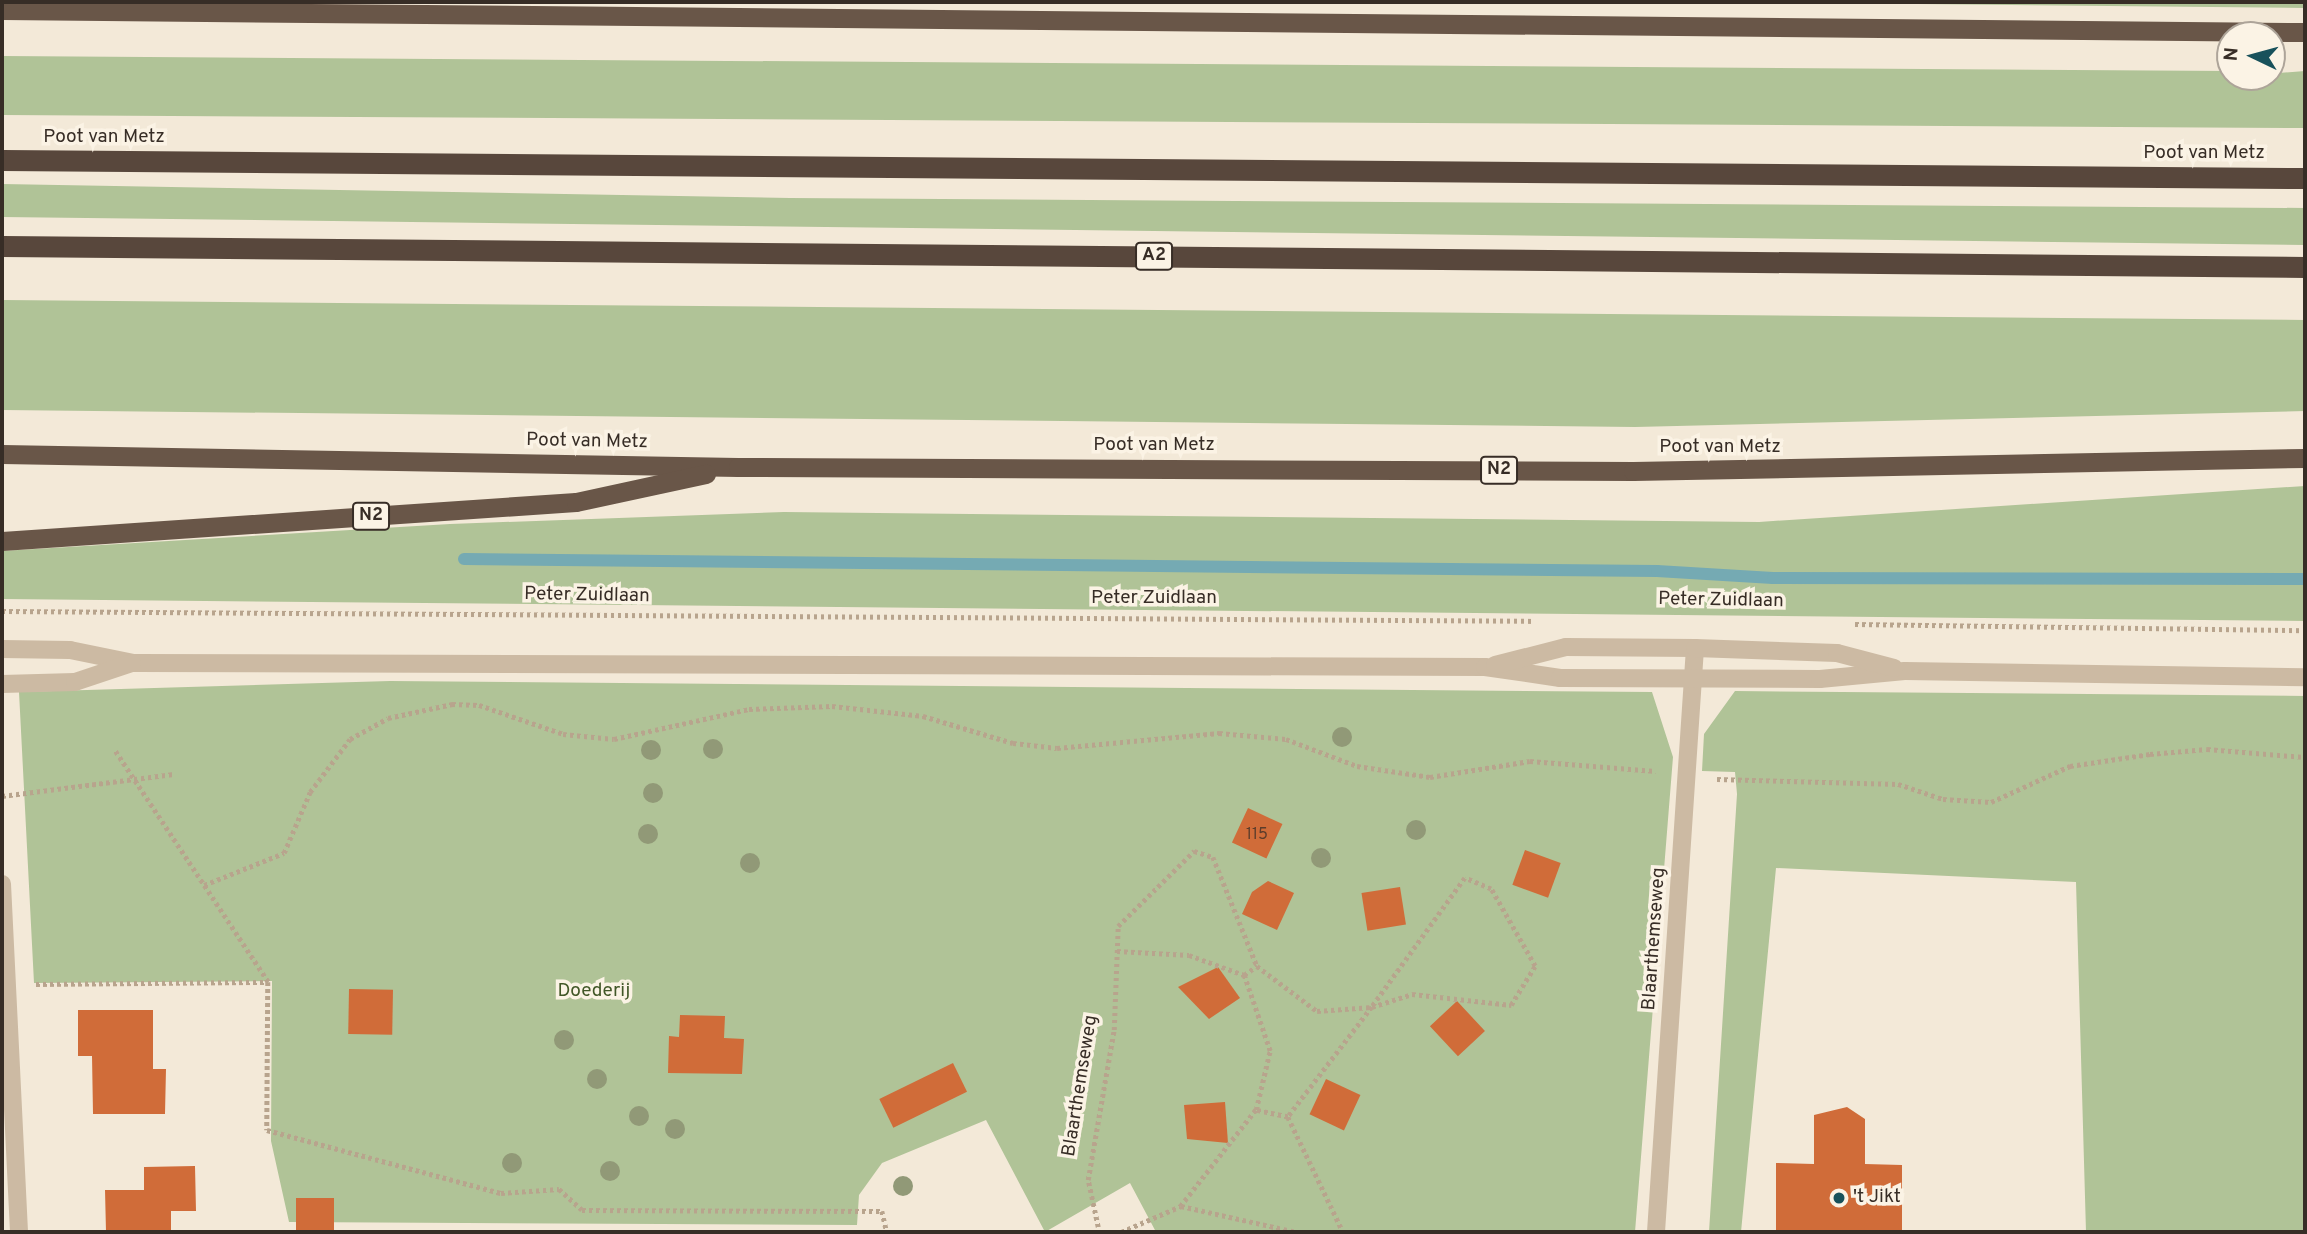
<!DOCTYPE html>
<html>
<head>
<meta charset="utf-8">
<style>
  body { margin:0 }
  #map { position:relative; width:2307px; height:1234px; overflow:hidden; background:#f3e9d8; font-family:Overpass,sans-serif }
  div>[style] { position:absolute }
  .green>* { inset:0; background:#b0c397 }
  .stream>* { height:12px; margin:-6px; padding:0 6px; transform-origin:6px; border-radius:6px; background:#75aab3 }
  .building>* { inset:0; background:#d06c39; transform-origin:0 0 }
  .path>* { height:4.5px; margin-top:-2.25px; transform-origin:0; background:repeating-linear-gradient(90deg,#b8a48d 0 3.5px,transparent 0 7px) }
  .minor>* { height:18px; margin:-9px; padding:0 9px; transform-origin:9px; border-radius:9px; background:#ccbaa3 }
  .tertiary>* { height:18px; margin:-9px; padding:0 9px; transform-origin:9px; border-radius:9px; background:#ccbaa3 }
  .trunk>* { height:19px; margin:-9.5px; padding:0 9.5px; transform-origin:9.5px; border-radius:9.5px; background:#695648 }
  .motorway>* { height:21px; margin:-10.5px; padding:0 10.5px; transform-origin:10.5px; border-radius:10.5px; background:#58473c }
  .trees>* { width:20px; height:20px; margin:-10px; border-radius:50%; background:#919977 }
  .dots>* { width:19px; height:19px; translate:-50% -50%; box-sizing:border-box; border:4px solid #fbf3e5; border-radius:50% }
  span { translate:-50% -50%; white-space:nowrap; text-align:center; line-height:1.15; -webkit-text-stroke:7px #fbf3e5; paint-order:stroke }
  .number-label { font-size:16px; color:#5d3d2b }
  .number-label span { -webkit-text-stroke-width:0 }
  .shield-label span { padding:2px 5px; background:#fbf3e5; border:2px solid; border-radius:5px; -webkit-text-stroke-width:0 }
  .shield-label { font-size:18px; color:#372d26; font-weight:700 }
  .street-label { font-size:19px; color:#372d26 }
  .park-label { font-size:19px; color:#415727 }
  .poi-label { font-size:19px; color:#372d26 }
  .left { translate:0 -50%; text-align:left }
  .frame { position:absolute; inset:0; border:4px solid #372d26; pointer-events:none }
  .north { position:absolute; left:2216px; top:21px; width:70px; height:70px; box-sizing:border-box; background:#fbf3e5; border:2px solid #ada499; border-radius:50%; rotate:275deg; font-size:19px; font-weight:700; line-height:28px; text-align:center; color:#372d26 }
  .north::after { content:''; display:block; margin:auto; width:24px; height:32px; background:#18515b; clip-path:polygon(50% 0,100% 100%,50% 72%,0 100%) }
</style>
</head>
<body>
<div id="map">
  <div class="green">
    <i style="clip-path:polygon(1730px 2px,2305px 2px,2305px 8px)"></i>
    <i style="clip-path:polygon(2px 56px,2230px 71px,2230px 77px,2305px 71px,2305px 128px,2px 115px)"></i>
    <i style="clip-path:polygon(2px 184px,790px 198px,2305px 208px,2305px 245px,2px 217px)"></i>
    <i style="clip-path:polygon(2px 300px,2305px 320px,2305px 411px,1635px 427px,2px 410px)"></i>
    <i style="clip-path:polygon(2305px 486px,2305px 621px,2px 599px,2px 551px,450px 524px,784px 512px,1759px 522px)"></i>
    <i style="clip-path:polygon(390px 681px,1652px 692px,1673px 757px,1635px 1232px,1156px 1232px,1130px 1183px,1045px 1232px,986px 1120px,882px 1163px,859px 1195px,857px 1225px,289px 1222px,271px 1141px,272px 981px,34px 983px,19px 692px)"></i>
    <i style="clip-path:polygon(1735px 691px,2305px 696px,2305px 1232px,2086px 1232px,2076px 882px,1776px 868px,1741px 1232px,1709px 1232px,1737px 794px,1735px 772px,1702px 771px,1704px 734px)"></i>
  </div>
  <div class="stream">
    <i style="left:464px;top:559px;width:1193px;rotate:0.58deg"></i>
    <i style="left:1657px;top:571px;width:116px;rotate:3.5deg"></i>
    <i style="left:1773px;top:578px;width:532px;rotate:0.11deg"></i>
  </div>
  <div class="building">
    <i style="left:1248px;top:808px;width:38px;height:38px;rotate:25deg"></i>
    <i style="left:1525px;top:850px;width:38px;height:37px;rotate:20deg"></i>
    <i style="clip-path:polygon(1268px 881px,1294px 893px,1277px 930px,1242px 914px,1252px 892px)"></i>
    <i style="left:1400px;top:887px;width:38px;height:39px;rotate:81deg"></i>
    <i style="clip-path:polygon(1218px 967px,1240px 998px,1209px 1019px,1178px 987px)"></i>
    <i style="left:349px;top:989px;width:44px;height:45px;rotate:1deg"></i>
    <i style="left:1457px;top:1001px;width:41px;height:37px;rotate:47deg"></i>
    <i style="clip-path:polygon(78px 1010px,153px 1010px,153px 1069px,166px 1069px,165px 1114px,93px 1114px,92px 1056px,78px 1056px)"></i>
    <i style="clip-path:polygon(680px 1015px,725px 1016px,724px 1038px,744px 1039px,742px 1074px,668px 1073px,669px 1036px,679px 1037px)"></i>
    <i style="left:953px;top:1063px;width:32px;height:82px;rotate:64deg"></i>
    <i style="left:1326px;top:1079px;width:38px;height:39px;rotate:25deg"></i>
    <i style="clip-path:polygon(1225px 1102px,1228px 1143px,1187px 1139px,1184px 1105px)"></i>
    <i style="clip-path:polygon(1847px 1107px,1865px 1119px,1865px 1164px,1902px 1165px,1902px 1232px,1776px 1232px,1776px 1163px,1814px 1164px,1814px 1115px)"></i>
    <i style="clip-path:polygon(195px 1166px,196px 1211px,171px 1211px,171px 1232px,106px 1232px,105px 1190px,144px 1190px,144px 1167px)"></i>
    <i style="left:296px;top:1198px;width:38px;height:34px"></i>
  </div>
  <div class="path">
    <i style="left:2px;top:611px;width:1532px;rotate:0.37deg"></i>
    <i style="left:1855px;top:624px;width:450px;rotate:0.8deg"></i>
    <i style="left:1717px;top:779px;width:181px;rotate:1.6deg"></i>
    <i style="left:1898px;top:784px;width:47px;rotate:18.4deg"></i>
    <i style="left:1943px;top:799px;width:48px;rotate:3.6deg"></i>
    <i style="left:1991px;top:802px;width:87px;rotate:-24.5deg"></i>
    <i style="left:2070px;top:766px;width:81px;rotate:-8.5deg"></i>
    <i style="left:2150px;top:754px;width:57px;rotate:-5deg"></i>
    <i style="left:2207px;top:749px;width:98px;rotate:4.7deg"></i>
    <i style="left:2px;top:796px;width:173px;rotate:-7.3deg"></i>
    <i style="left:204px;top:885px;width:86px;rotate:-21.8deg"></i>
    <i style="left:284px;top:853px;width:66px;rotate:-66.9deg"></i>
    <i style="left:310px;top:792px;width:66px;rotate:-53deg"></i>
    <i style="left:350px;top:739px;width:43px;rotate:-28.9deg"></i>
    <i style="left:388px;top:718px;width:66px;rotate:-12.3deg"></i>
    <i style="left:452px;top:704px;width:27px;rotate:2deg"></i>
    <i style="left:479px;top:705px;width:89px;rotate:19deg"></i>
    <i style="left:563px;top:734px;width:51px;rotate:5.6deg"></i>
    <i style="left:614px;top:739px;width:138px;rotate:-12.5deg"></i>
    <i style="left:749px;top:709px;width:83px;rotate:-2.1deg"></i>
    <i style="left:832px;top:706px;width:92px;rotate:6.3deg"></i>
    <i style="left:923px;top:716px;width:94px;rotate:16.7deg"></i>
    <i style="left:1013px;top:743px;width:44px;rotate:6.5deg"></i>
    <i style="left:1057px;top:748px;width:163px;rotate:-5.3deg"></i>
    <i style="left:1219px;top:733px;width:67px;rotate:5.1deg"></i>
    <i style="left:1286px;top:739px;width:76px;rotate:20.8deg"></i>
    <i style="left:1357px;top:766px;width:74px;rotate:8.6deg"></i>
    <i style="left:1430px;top:777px;width:101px;rotate:-9.1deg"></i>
    <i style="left:1530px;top:761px;width:126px;rotate:4.5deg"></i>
    <i style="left:1117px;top:951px;width:72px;rotate:3.2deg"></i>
    <i style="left:1189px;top:955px;width:59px;rotate:20deg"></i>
    <i style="left:268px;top:982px;width:148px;rotate:90.4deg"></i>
    <i style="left:267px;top:1130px;width:242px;rotate:15.1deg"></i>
    <i style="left:501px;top:1193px;width:58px;rotate:-3.9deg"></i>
    <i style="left:559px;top:1189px;width:31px;rotate:42deg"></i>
    <i style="left:582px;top:1210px;width:300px;rotate:0.2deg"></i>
    <i style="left:882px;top:1211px;width:22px;rotate:77deg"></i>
    <i style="left:36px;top:984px;width:232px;rotate:-0.5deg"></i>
    <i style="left:268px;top:982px;width:279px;rotate:-123.5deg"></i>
    <i style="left:1256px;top:1110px;width:61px;rotate:-76.7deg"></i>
    <i style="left:1270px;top:1051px;width:80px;rotate:-108.9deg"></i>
    <i style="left:1244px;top:975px;width:16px;rotate:-35deg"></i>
    <i style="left:1288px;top:1117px;width:33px;rotate:-168deg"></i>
    <i style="left:1256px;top:1110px;width:122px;rotate:128deg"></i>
    <i style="left:1181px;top:1206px;width:118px;rotate:12.7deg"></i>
    <i style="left:1098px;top:1227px;width:48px;rotate:-102deg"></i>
    <i style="left:1088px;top:1180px;width:152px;rotate:-80.2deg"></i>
    <i style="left:1114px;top:1030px;width:104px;rotate:-87.8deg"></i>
    <i style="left:1118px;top:926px;width:107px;rotate:-44.6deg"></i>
    <i style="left:1194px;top:851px;width:20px;rotate:18deg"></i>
    <i style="left:1213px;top:857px;width:118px;rotate:68deg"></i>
    <i style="left:1257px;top:966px;width:75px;rotate:36.9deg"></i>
    <i style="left:1317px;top:1011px;width:55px;rotate:-4.2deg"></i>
    <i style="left:1372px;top:1007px;width:42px;rotate:-18deg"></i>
    <i style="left:1412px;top:994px;width:100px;rotate:6.3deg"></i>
    <i style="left:1511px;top:1005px;width:46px;rotate:-58.4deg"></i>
    <i style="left:1535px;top:966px;width:89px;rotate:-119.7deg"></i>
    <i style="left:1491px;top:889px;width:28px;rotate:-157deg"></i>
    <i style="left:1465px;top:878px;width:159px;rotate:125.8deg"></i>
    <i style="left:1372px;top:1007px;width:138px;rotate:127.4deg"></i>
    <i style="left:1288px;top:1117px;width:127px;rotate:64.4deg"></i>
    <i style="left:1121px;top:1232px;width:65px;rotate:-23.4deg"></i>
  </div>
  <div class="minor">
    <i style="left:2px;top:884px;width:348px;rotate:87.2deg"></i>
    <i style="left:1656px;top:1232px;width:585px;rotate:-86.18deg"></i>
  </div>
  <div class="tertiary">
    <i style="left:2px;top:649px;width:68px;rotate:0.8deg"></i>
    <i style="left:70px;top:650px;width:65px;rotate:11.5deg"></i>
    <i style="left:134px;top:663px;width:1351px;rotate:0.17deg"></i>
    <i style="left:1485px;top:667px;width:76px;rotate:8.3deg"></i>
    <i style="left:1560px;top:678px;width:260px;rotate:0.2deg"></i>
    <i style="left:1820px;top:679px;width:85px;rotate:-5.4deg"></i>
    <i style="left:1905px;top:671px;width:400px;rotate:0.9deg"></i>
    <i style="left:1495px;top:665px;width:73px;rotate:-14.2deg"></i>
    <i style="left:1566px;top:647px;width:129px;rotate:0.4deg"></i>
    <i style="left:1695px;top:648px;width:142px;rotate:2deg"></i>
    <i style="left:1837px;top:653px;width:59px;rotate:14.7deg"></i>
    <i style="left:2px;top:684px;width:73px;rotate:-1.6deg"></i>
    <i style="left:75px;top:682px;width:60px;rotate:-18.4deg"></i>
  </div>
  <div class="trunk">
    <i style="left:2px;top:10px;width:2303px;rotate:0.55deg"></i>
    <i style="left:2px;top:454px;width:736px;rotate:1.01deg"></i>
    <i style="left:738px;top:467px;width:895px;rotate:0.26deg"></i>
    <i style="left:1633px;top:471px;width:672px;rotate:-1.11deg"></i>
    <i style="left:2px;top:541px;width:575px;rotate:-3.89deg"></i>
    <i style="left:576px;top:502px;width:133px;rotate:-12.2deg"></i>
  </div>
  <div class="motorway">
    <i style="left:2px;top:160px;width:2303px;rotate:0.45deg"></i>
    <i style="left:2px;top:246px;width:2303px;rotate:0.52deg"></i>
  </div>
  <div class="trees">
    <i style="left:1342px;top:737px"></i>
    <i style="left:713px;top:749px"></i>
    <i style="left:651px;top:750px"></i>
    <i style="left:653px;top:793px"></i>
    <i style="left:1416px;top:830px"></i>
    <i style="left:648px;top:834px"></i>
    <i style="left:1321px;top:858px"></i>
    <i style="left:750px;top:863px"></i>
    <i style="left:564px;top:1040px"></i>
    <i style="left:597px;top:1079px"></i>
    <i style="left:639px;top:1116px"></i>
    <i style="left:675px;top:1129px"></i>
    <i style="left:512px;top:1163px"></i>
    <i style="left:610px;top:1171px"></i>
    <i style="left:903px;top:1186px"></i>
  </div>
  <div class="dots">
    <i style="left:1839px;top:1198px;background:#18515b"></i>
  </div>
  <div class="number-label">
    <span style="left:1257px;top:835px">115</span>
  </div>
  <div class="shield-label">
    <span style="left:1154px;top:256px">A2</span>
    <span style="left:1499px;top:470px">N2</span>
    <span style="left:371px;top:516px">N2</span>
  </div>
  <div class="street-label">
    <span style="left:104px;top:138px">Poot van Metz</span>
    <span style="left:2204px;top:154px">Poot van Metz</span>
    <span style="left:587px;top:442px;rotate:1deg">Poot van Metz</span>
    <span style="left:1154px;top:446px">Poot van Metz</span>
    <span style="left:1720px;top:448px">Poot van Metz</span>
    <span style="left:587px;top:596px;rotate:1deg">Peter Zuidlaan</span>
    <span style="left:1154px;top:599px">Peter Zuidlaan</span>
    <span style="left:1721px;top:601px;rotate:1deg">Peter Zuidlaan</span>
    <span style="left:1655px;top:939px;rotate:-86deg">Blaarthemseweg</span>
    <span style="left:1081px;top:1086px;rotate:-81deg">Blaarthemseweg</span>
  </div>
  <div class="park-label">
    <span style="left:594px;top:992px">Doederij</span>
  </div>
  <div class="poi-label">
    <span class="left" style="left:1853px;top:1198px">'t Jikt</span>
  </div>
  <div class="frame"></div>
  <div class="north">N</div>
</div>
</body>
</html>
